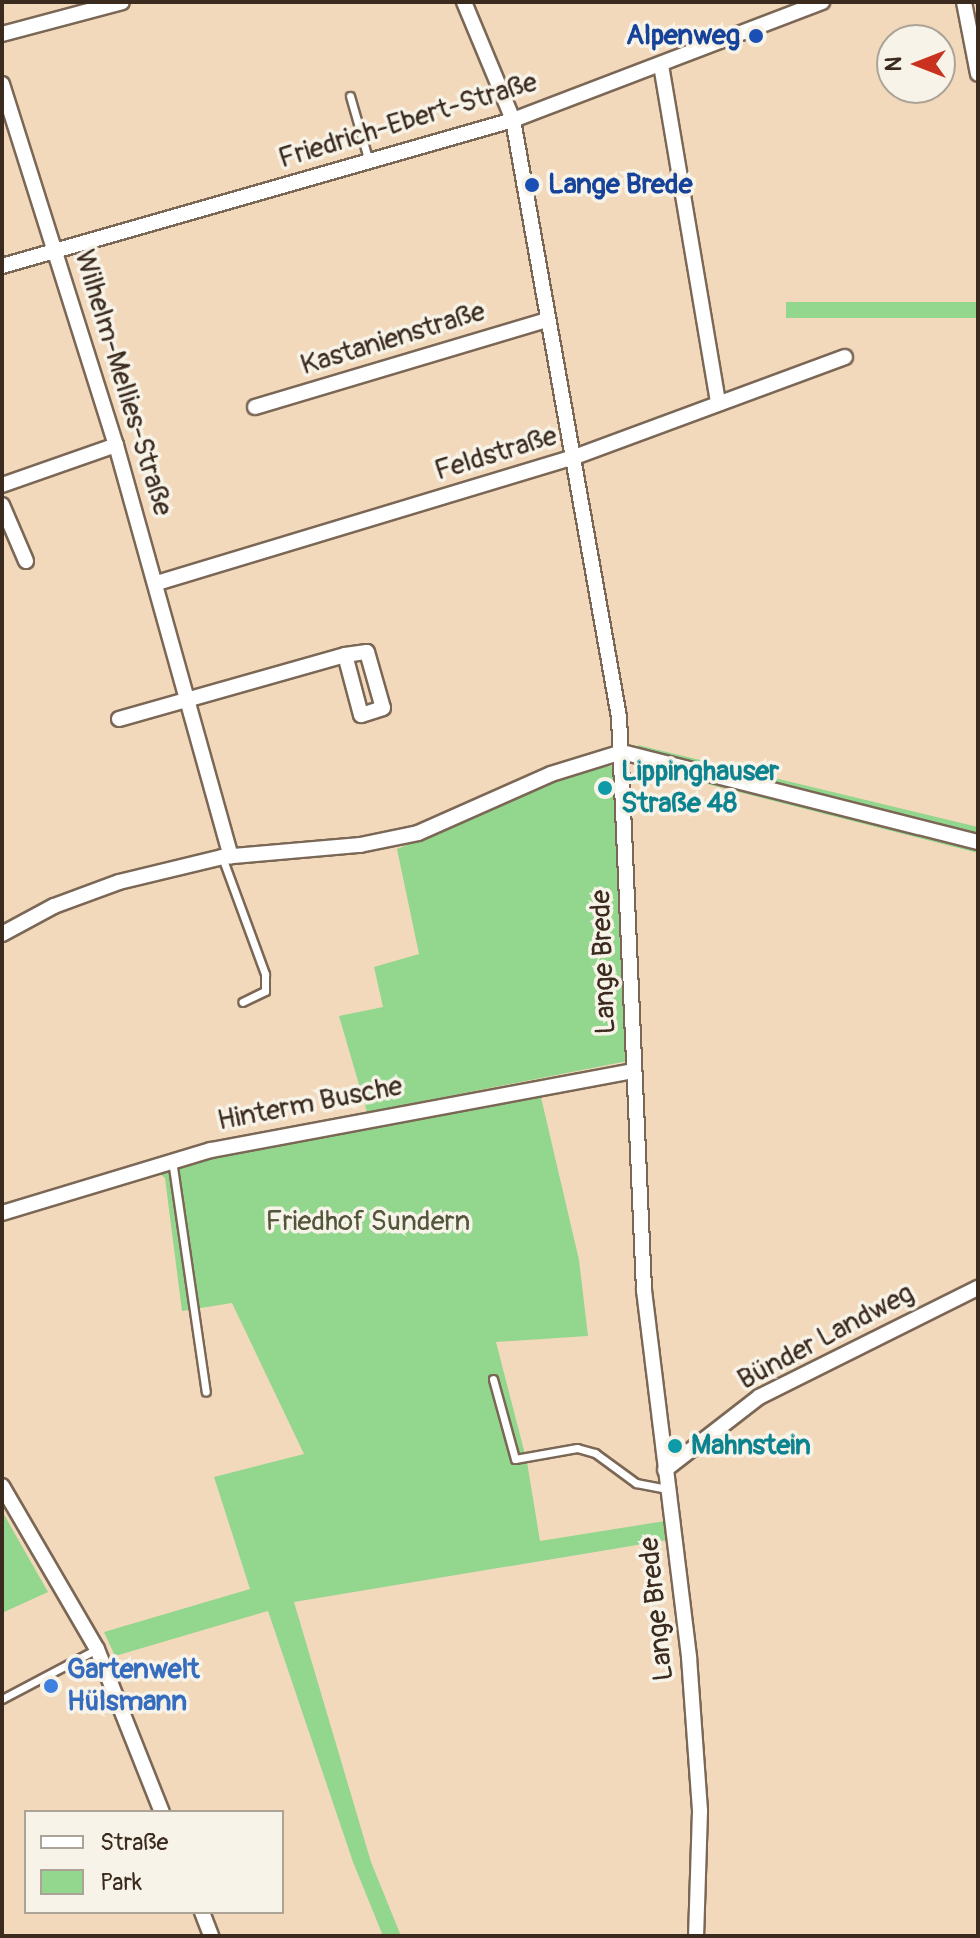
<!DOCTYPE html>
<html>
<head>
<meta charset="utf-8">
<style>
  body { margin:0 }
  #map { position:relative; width:980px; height:1938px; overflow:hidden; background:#f3d9bb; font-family:Pangolin,sans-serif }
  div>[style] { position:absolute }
  .green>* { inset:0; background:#93d68e; transform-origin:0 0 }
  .roads { filter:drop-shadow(2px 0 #7b6755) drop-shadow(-2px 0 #7b6755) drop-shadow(0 2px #7b6755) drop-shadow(0 -2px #7b6755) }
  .service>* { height:7px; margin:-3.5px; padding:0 3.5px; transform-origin:3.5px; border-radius:3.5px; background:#fff }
  .minor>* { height:14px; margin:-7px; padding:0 7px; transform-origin:7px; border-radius:7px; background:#fff }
  .dots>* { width:22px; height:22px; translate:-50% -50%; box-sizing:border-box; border:4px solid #f7f3e8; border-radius:50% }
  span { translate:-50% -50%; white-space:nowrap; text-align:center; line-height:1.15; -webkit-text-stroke:7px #f7f3e8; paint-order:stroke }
  .transit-label { font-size:28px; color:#164399; font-weight:700 }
  .right { translate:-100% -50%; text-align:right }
  .left { translate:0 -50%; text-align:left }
  .street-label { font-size:28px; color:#3b2a1e }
  .culture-label { font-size:28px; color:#0d838f; font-weight:700 }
  .park-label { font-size:28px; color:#51553a }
  .shop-label { font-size:28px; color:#366cbe; font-weight:700 }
  .frame { position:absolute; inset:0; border:4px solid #3b2a1e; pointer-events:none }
  .legend { position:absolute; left:24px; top:1810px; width:260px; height:104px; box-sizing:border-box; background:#f7f3e8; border:2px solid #aca397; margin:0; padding:10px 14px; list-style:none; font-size:24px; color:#3b2a1e }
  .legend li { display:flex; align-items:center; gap:16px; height:40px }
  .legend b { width:40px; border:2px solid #aca397 }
  .north { position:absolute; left:876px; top:24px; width:80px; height:80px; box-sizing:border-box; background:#f7f3e8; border:2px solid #aca397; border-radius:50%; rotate:270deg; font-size:22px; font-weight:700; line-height:32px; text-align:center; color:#3b2a1e }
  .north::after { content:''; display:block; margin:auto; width:28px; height:36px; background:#c8321e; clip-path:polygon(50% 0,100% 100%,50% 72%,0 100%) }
</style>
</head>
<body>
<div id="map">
  <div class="green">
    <i style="left:978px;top:302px;width:16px;height:192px;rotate:90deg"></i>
    <i style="clip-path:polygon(638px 745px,978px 827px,978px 853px,648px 769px,634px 772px)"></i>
    <i style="clip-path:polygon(618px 766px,628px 1061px,367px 1112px,339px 1016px,383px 1007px,374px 967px,419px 954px,397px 849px,589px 767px)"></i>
    <i style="clip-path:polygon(540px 1093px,579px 1260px,588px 1336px,496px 1342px,527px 1462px,540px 1541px,665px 1521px,667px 1540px,294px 1602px,371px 1862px,401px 1936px,383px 1936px,353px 1862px,268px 1611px,115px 1656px,104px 1632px,250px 1589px,214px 1477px,304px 1454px,232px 1303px,182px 1311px,165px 1178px,155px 1170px)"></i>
    <i style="clip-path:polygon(2px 1511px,48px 1592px,2px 1613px)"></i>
  </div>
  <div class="roads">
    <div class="service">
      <i style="left:350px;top:96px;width:69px;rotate:73.9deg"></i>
      <i style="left:222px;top:857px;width:125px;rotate:69.8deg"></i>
      <i style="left:265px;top:974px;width:17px;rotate:90deg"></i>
      <i style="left:265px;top:991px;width:25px;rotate:154deg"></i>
      <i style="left:172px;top:1160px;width:234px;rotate:81.7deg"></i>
      <i style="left:493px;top:1379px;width:83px;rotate:74.6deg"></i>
      <i style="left:515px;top:1459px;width:63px;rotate:-10.1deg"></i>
      <i style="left:577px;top:1448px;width:19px;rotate:16deg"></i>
      <i style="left:595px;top:1453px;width:51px;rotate:36.2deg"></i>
      <i style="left:636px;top:1483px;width:33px;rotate:11deg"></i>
      <i style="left:2px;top:1699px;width:107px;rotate:-27.8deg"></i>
    </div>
    <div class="minor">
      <i style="left:464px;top:2px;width:128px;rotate:67.4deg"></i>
      <i style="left:513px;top:120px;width:606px;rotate:79.93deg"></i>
      <i style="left:619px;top:717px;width:574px;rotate:87.5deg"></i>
      <i style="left:644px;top:1290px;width:370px;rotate:83deg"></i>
      <i style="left:689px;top:1657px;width:154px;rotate:85.9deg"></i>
      <i style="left:700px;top:1811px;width:125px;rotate:91.8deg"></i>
      <i style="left:964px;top:2px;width:73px;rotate:79deg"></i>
      <i style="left:2px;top:34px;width:124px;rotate:-14.9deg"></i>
      <i style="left:661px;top:65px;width:343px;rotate:80.4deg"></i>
      <i style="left:2px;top:84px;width:379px;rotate:72.5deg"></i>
      <i style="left:116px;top:445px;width:427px;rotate:74.4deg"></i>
      <i style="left:2px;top:266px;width:531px;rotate:-15.95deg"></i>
      <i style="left:513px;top:120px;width:331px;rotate:-20.9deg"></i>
      <i style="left:255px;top:407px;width:304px;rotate:-16.6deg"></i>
      <i style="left:2px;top:485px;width:121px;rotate:-19.3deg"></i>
      <i style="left:2px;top:505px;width:61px;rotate:66.8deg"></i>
      <i style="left:157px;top:583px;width:433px;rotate:-16.8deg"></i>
      <i style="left:572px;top:458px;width:291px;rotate:-20.3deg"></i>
      <i style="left:119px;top:719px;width:235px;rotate:-15.8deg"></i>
      <i style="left:345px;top:655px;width:22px;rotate:-8deg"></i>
      <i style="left:367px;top:652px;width:58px;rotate:74.1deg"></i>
      <i style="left:383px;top:708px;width:23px;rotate:162deg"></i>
      <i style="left:361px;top:715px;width:62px;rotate:-104.9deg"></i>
      <i style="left:2px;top:934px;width:59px;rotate:-28.3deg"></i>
      <i style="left:54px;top:906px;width:69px;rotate:-20.3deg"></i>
      <i style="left:119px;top:882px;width:106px;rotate:-13.6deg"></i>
      <i style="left:222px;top:857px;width:139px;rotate:-5deg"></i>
      <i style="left:360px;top:845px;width:59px;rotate:-11.7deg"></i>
      <i style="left:418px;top:833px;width:145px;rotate:-23.9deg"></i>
      <i style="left:551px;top:774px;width:74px;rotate:-17.2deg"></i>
      <i style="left:622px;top:752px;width:367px;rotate:14.2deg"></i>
      <i style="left:2px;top:1213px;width:218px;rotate:-16.8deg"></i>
      <i style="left:211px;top:1150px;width:430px;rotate:-10.6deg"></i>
      <i style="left:665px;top:1470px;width:119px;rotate:-37.8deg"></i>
      <i style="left:759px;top:1397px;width:245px;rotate:-26.5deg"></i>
      <i style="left:2px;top:1486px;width:189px;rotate:59.8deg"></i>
      <i style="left:97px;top:1649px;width:175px;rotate:68.3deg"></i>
      <i style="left:202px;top:1912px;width:26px;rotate:69deg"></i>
    </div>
  </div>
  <div class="dots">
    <i style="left:756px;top:36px;background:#1a4fb4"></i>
    <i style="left:532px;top:185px;background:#1a4fb4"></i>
    <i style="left:605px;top:788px;background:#0f9aa8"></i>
    <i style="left:675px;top:1446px;background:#0f9aa8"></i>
    <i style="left:51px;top:1686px;background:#3f7fe0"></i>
  </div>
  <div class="transit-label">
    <span class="right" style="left:740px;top:36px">Alpenweg</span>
    <span class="left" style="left:548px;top:185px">Lange Brede</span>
  </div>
  <div class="street-label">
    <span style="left:408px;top:121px;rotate:-17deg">Friedrich-Ebert-Straße</span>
    <span style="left:393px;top:339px;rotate:-17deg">Kastanienstraße</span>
    <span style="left:123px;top:383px;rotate:73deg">Wilhelm-Mellies-Straße</span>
    <span style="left:496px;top:454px;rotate:-17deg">Feldstraße</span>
    <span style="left:604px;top:962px;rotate:-92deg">Lange Brede</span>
    <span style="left:310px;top:1104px;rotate:-11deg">Hinterm Busche</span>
    <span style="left:826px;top:1337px;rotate:-28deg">Bünder Landweg</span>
    <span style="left:657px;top:1609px;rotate:-96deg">Lange Brede</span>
  </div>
  <div class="culture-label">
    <span class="left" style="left:621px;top:788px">Lippinghauser<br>Straße 48</span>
    <span class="left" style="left:691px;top:1446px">Mahnstein</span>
  </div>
  <div class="park-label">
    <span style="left:368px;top:1222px">Friedhof Sundern</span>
  </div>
  <div class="shop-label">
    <span class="left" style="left:67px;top:1686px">Gartenwelt<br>Hülsmann</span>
  </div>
  <div class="frame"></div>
  <ul class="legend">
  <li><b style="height:10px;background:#fff"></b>Straße</li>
  <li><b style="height:22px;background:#93d68e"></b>Park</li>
  </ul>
  <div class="north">N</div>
</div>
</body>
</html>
